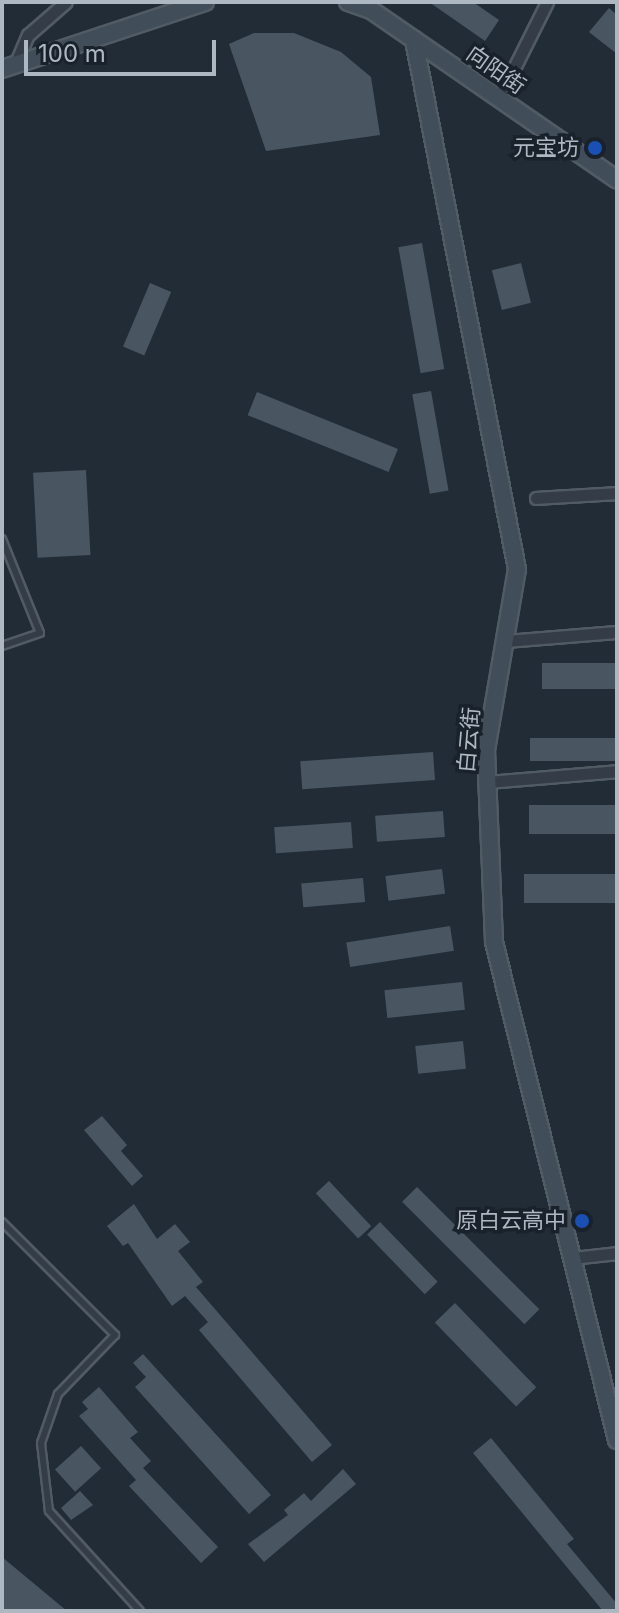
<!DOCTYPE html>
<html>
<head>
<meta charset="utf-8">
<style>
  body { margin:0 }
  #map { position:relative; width:619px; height:1613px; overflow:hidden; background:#212c36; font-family:Inter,"Noto Sans SC",sans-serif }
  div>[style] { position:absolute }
  .building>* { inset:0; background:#495662; transform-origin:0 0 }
  .roads { filter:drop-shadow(2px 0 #515b64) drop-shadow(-2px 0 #515b64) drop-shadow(0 2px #515b64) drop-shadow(0 -2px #515b64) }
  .lane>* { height:6px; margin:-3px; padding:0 3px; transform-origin:3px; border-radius:3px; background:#343d47 }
  .street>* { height:11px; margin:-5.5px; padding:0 5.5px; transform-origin:5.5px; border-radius:5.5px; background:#343d47 }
  .secondary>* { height:16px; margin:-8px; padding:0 8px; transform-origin:8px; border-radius:8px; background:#424d5a }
  .dots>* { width:22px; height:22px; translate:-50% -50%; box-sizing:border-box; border:4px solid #19222b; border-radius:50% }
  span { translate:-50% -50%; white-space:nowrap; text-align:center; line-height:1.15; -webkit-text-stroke:7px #19222b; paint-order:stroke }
  .street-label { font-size:22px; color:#aeb8c3 }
  .poi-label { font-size:22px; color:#aeb8c3 }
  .right { translate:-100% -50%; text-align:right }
  .frame { position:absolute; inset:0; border:4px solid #aeb8c3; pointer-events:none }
  .scale { position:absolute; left:24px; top:40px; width:192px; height:36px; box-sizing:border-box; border:4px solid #aeb8c3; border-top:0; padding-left:10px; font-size:24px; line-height:28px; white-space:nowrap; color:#aeb8c3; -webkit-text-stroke:6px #19222b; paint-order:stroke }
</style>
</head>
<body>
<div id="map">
  <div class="building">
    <i style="clip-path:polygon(429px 2px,473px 2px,499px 20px,485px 41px)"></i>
    <i style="clip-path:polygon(609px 8px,617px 15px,617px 54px,589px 32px)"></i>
    <i style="clip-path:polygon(254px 33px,294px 33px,341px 52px,371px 77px,380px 135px,266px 151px,229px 44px)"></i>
    <i style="left:422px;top:243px;width:128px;height:24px;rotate:80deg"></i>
    <i style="left:521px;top:263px;width:41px;height:30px;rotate:76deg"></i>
    <i style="left:150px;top:283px;width:23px;height:69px;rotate:23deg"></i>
    <i style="left:431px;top:391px;width:101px;height:19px;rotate:80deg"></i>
    <i style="left:257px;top:392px;width:152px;height:25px;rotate:22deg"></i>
    <i style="left:86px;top:470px;width:85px;height:53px;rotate:87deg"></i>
    <i style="left:617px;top:663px;width:26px;height:75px;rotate:90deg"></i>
    <i style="left:617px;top:738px;width:23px;height:87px;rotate:90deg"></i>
    <i style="left:433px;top:752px;width:28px;height:133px;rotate:86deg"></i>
    <i style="left:617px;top:805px;width:29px;height:88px;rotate:90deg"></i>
    <i style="left:443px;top:811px;width:26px;height:68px;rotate:86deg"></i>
    <i style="left:351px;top:822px;width:26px;height:77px;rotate:86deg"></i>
    <i style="left:442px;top:869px;width:25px;height:57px;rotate:83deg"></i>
    <i style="left:617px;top:874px;width:29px;height:93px;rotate:90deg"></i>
    <i style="left:363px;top:878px;width:24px;height:62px;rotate:85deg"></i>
    <i style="left:450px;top:926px;width:25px;height:105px;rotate:81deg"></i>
    <i style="left:462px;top:982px;width:28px;height:78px;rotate:84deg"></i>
    <i style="left:463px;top:1041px;width:28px;height:48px;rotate:84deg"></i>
    <i style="clip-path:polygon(102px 1116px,127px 1145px,121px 1151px,143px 1176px,132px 1186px,84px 1130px)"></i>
    <i style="left:329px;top:1181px;width:62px;height:18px;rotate:47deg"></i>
    <i style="left:417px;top:1187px;width:173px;height:21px;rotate:45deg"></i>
    <i style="clip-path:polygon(134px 1204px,157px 1239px,175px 1224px,190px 1242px,178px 1251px,203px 1282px,196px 1287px,332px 1445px,312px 1462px,199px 1330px,208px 1322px,185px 1296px,172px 1306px,128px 1243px,123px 1246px,107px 1226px)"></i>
    <i style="left:380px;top:1222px;width:83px;height:18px;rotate:46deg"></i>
    <i style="left:455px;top:1303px;width:117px;height:28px;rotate:46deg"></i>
    <i style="clip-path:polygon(143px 1354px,271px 1495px,249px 1514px,135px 1387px,146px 1377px,133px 1363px)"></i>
    <i style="clip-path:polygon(99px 1387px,138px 1432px,130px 1438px,151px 1461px,143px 1468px,218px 1547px,201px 1563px,129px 1486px,136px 1480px,79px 1416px,88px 1409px,82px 1402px)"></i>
    <i style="clip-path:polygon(491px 1438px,574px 1539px,567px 1544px,617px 1604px,617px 1611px,603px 1611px,473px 1453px)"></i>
    <i style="left:81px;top:1446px;width:30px;height:35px;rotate:48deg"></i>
    <i style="clip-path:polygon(343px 1469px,356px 1484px,264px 1562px,248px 1544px,288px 1515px,284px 1510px,304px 1493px,311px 1501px)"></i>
    <i style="clip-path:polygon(80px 1491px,93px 1505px,71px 1520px,61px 1508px)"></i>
    <i style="clip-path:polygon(2px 1557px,67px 1611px,2px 1611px)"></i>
  </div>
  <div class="roads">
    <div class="lane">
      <i style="left:2px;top:539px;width:101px;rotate:68deg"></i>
      <i style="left:40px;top:633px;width:40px;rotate:161.1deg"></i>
      <i style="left:2px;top:1222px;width:160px;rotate:45deg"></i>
      <i style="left:115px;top:1335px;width:82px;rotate:134deg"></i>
      <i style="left:58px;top:1394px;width:52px;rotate:109.1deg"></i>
      <i style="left:41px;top:1443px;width:68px;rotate:83.3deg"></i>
      <i style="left:49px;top:1511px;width:135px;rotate:47.7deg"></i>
    </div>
    <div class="street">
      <i style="left:15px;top:65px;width:33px;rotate:-67deg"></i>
      <i style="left:28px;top:35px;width:50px;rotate:-41deg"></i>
      <i style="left:499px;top:98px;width:107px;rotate:-63.4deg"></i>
      <i style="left:536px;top:498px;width:81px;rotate:-3.5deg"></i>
      <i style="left:505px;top:641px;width:112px;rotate:-4.6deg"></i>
      <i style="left:487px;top:782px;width:130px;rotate:-4.8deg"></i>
      <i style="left:572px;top:1258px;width:45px;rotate:-6.3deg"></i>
    </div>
    <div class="secondary">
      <i style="left:348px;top:2px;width:24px;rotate:19deg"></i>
      <i style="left:371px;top:10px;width:299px;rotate:34.6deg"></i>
      <i style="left:414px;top:40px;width:539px;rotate:78.98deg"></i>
      <i style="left:517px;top:569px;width:184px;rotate:99.7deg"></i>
      <i style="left:486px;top:750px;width:192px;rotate:87.6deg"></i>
      <i style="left:494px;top:942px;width:513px;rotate:76.13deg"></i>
      <i style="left:2px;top:69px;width:214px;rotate:-18.3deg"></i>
    </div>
  </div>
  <div class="dots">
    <i style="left:595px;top:148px;background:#1a4fb4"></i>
    <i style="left:582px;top:1221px;background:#1a4fb4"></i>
  </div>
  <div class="street-label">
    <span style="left:496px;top:70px;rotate:35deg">向阳街</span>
    <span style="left:469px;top:740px;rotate:-85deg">白云街</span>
  </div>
  <div class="poi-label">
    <span class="right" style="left:579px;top:148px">元宝坊</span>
    <span class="right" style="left:566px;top:1221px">原白云高中</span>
  </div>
  <div class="frame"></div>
  <div class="scale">100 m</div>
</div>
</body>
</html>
